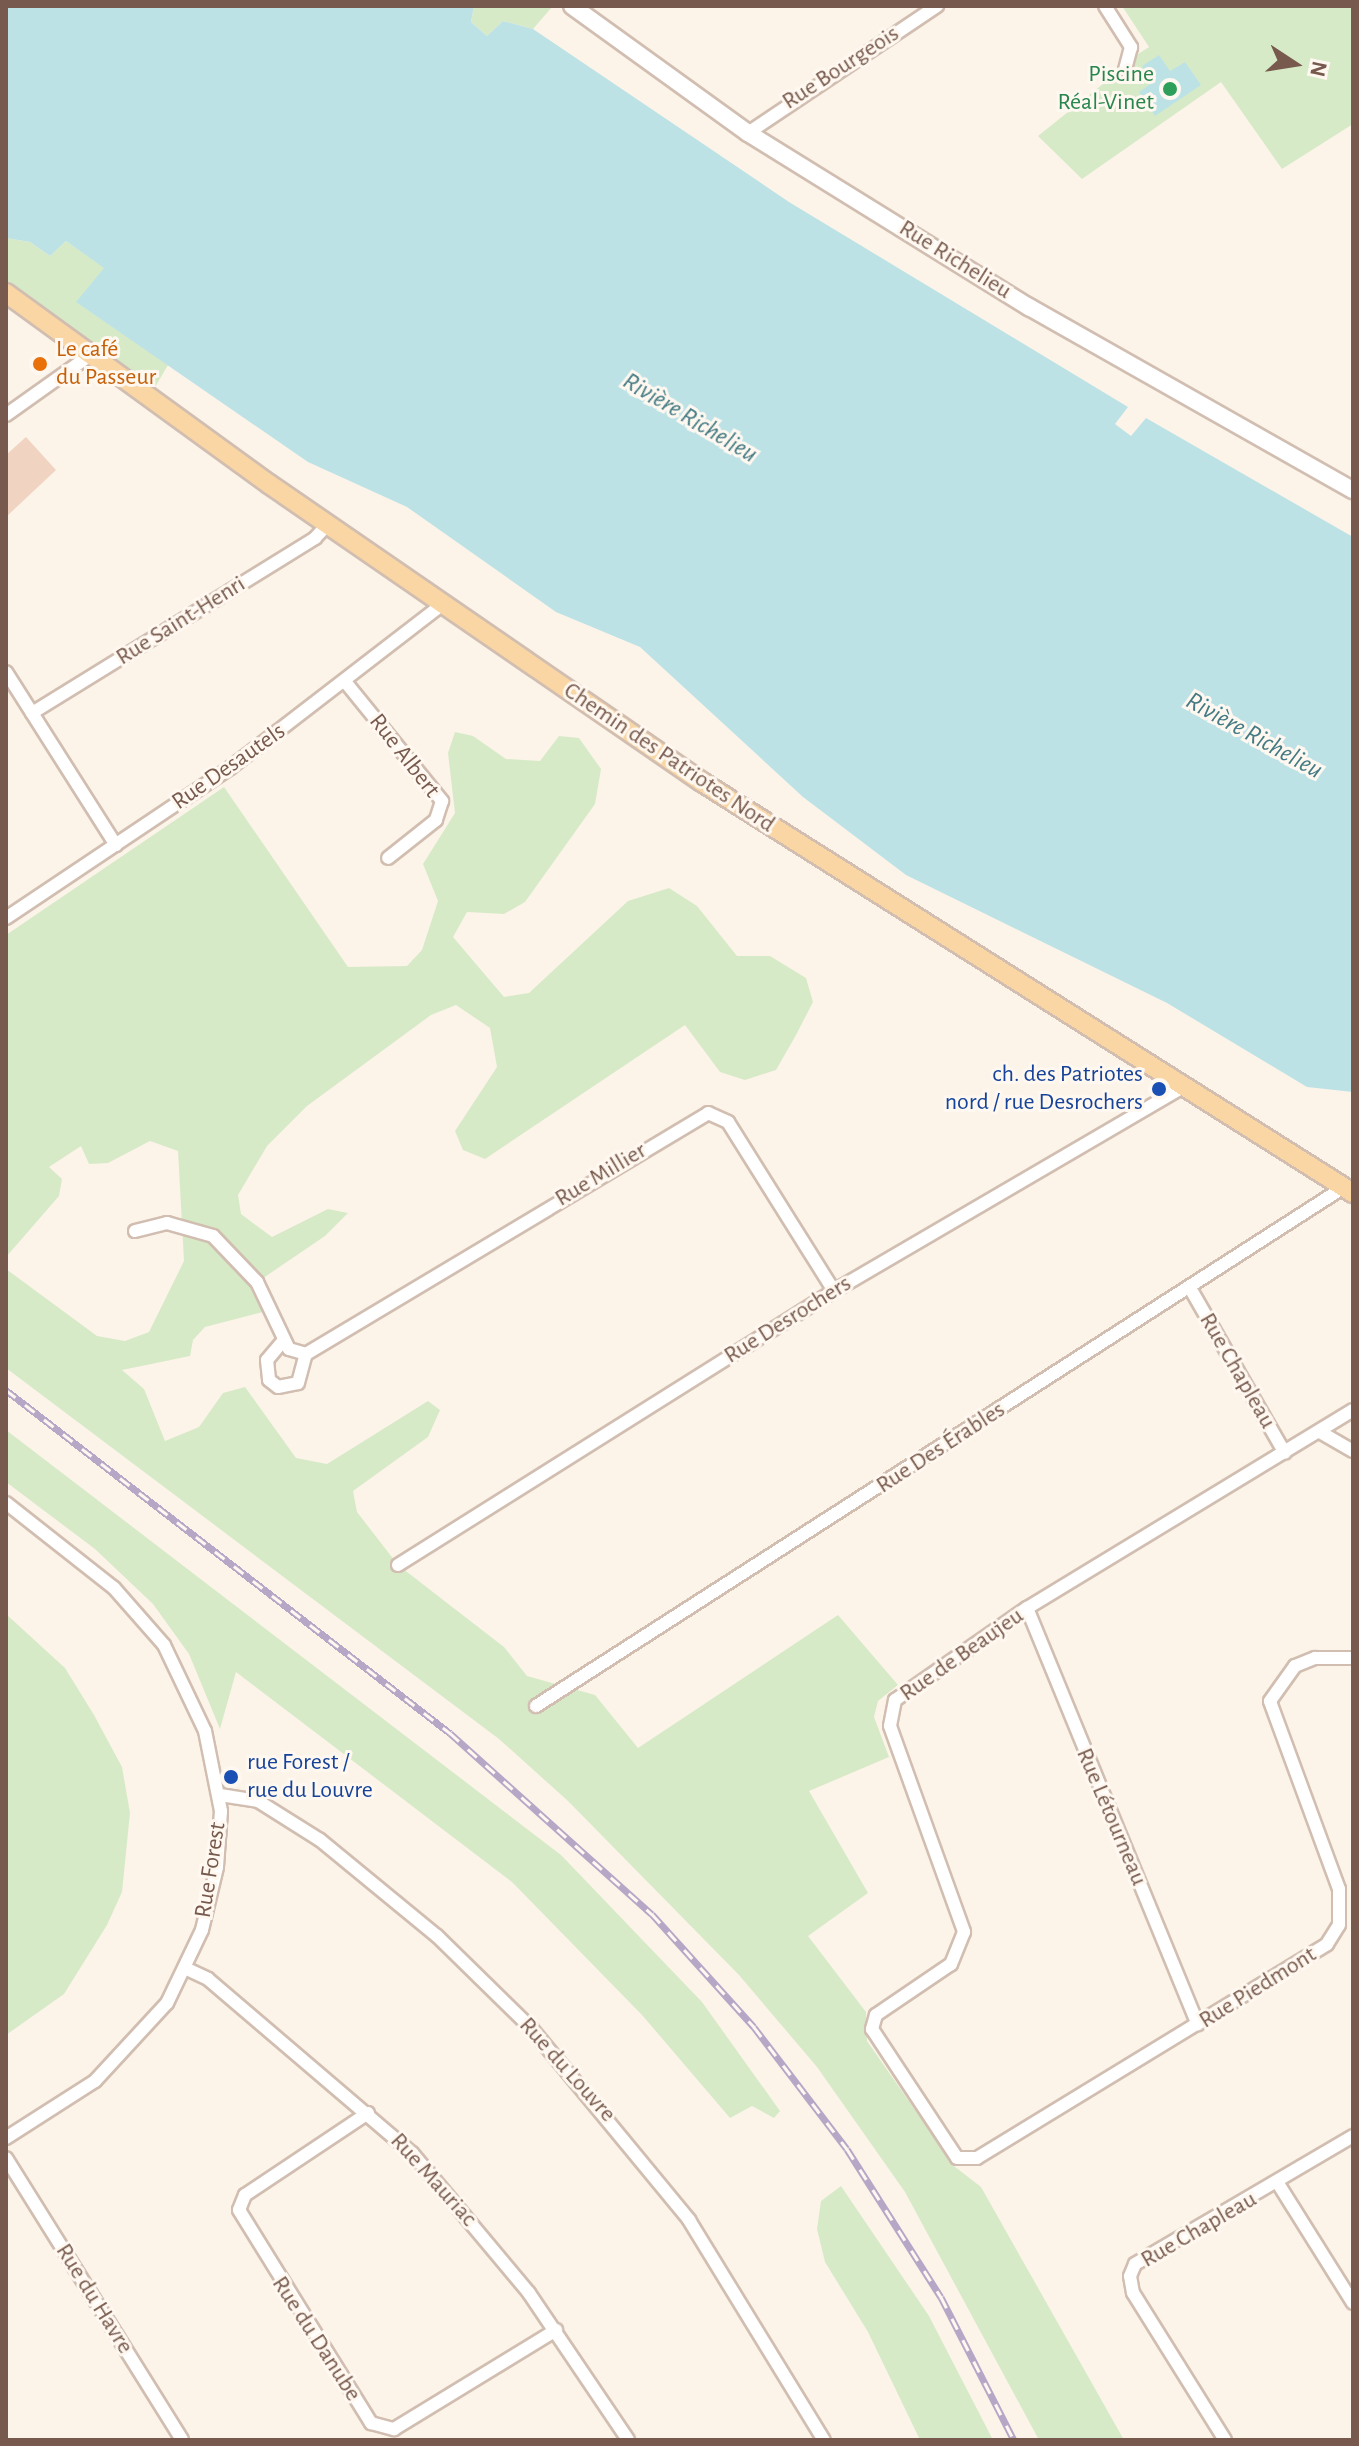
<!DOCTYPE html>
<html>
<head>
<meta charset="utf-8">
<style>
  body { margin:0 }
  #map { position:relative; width:1359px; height:2446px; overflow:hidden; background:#fcf4e9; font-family:"Alegreya Sans",sans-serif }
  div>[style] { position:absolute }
  .green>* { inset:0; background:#d7eac7 }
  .water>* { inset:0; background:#bde2e6 }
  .building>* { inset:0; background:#f1d3c1 }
  .roads { filter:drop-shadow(2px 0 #d1beb1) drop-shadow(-2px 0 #d1beb1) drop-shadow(0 2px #d1beb1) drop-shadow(0 -2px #d1beb1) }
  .street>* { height:12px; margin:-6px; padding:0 6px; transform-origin:6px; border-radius:6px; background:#fff }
  .secondary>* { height:16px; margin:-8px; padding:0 8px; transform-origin:8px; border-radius:8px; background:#fff }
  .primary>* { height:18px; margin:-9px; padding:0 9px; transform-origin:9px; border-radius:9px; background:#f9d6a4 }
  .rail>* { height:7px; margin-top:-3.5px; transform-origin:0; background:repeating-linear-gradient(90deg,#fff8f0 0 12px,#b7a7c7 0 24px); box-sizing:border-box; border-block:2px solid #b7a7c7 }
  .dots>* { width:22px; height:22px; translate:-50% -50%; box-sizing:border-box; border:4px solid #fff8f0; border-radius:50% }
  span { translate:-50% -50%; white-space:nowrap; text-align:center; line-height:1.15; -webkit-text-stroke:6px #fff8f0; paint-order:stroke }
  .street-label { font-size:24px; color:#775a4d }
  .leisure-label { font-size:24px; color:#27864d }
  .right { translate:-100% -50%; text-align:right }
  .food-label { font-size:24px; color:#c56008 }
  .left { translate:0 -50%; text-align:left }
  .transit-label { font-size:24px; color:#164399 }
  .water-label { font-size:26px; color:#437a83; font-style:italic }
  .frame { position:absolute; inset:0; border:8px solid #775a4d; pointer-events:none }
  .north { position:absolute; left:1255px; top:24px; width:80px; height:80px; -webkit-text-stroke:6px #fff8f0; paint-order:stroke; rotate:102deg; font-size:22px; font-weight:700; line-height:32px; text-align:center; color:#775a4d }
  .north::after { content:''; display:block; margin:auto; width:28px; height:36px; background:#775a4d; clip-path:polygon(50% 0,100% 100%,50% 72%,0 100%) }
</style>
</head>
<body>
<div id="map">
  <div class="green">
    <i style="clip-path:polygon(474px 6px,550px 6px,552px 7px,533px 29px,503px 21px,487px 36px,471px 22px)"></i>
    <i style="clip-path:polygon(1122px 6px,1353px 6px,1353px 124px,1282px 169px,1221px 82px,1082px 179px,1038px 136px,1118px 72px,1124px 80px,1135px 56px,1149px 47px)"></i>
    <i style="clip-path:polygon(6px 238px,30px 242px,50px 256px,66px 241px,105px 268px,77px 302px,168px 365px,151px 394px,6px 286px)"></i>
    <i style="clip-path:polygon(455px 732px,473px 736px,506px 759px,540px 761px,559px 736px,579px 738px,601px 769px,595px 804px,525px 902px,504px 914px,467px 912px,453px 937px,504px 997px,529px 993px,628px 901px,669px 888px,697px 906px,737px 956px,770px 956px,806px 978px,813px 1002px,796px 1035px,776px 1070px,745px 1080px,720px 1072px,685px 1025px,485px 1159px,463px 1150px,455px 1131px,497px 1067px,490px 1028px,456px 1005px,431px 1015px,307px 1106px,267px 1146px,238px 1195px,241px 1214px,272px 1237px,328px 1209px,348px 1213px,325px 1236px,250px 1287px,263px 1312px,205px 1327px,193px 1340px,190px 1356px,122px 1370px,144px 1389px,165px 1441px,199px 1427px,223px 1393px,245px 1387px,296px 1458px,327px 1464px,428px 1401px,440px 1410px,428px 1437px,353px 1491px,357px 1512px,398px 1565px,504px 1647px,527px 1676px,595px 1695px,638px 1748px,838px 1615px,898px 1685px,878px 1701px,874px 1717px,889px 1757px,809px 1791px,868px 1893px,808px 1936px,866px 2012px,867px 2041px,954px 2166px,981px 2187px,1124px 2440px,1039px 2440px,905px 2192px,817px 2067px,739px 1975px,568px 1801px,499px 1739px,6px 1368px,6px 1269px,97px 1336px,125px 1341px,149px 1332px,184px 1261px,178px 1151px,150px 1141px,108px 1163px,89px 1164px,81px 1146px,49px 1167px,62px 1179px,59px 1196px,6px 1257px,6px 935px,224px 787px,348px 967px,407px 966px,422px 950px,438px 901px,423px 864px,455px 813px,448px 753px)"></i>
    <i style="clip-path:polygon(6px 1430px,561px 1855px,702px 2002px,780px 2111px,774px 2118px,752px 2106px,730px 2118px,642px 2015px,512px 1882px,236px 1672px,220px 1729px,189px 1654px,153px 1604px,95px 1549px,6px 1482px)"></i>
    <i style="clip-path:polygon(6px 1614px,65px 1668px,94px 1715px,122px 1767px,130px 1813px,122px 1892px,107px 1925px,64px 1994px,6px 2035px)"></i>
    <i style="clip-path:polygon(841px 2186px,929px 2316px,993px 2440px,920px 2440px,868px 2332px,825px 2262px,817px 2229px,821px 2201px)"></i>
  </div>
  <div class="water">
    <i style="clip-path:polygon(6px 6px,474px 6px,471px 22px,487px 36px,503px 21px,533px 29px,789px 202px,1128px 407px,1115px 424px,1131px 436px,1146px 418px,1353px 537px,1353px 1092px,1307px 1087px,1167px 1003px,906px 875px,803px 797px,640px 647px,556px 612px,407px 507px,308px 462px,76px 302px,104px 268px,66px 241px,50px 256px,30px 242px,6px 238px)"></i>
    <i style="clip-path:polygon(1159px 55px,1170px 71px,1185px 62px,1201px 85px,1155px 116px,1139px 92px,1153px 82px,1142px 66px)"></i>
  </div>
  <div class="building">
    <i style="clip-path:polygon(26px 437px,56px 470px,6px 517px,6px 455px)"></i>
  </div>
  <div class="roads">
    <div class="street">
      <i style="left:1105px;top:6px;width:49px;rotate:57.6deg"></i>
      <i style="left:1131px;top:47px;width:23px;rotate:105deg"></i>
      <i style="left:748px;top:133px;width:228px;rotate:-33.9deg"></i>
      <i style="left:6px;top:415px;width:102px;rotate:-35.4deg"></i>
      <i style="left:6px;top:672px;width:205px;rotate:57.6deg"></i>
      <i style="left:347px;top:684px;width:151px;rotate:50.9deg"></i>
      <i style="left:442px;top:801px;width:20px;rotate:108deg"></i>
      <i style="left:436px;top:820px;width:61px;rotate:141.6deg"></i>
      <i style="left:32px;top:713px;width:333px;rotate:-31.7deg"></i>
      <i style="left:315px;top:538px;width:18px;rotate:-47deg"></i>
      <i style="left:6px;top:918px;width:270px;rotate:-33.8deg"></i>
      <i style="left:230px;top:768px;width:269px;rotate:-37.6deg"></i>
      <i style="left:135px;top:1231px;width:33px;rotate:-14deg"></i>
      <i style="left:167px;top:1223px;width:48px;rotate:15.8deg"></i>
      <i style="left:213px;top:1236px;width:64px;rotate:46.3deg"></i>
      <i style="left:257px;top:1282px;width:74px;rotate:64.5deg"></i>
      <i style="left:289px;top:1349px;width:18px;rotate:16deg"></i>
      <i style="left:306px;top:1354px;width:469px;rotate:-30.9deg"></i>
      <i style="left:708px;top:1113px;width:22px;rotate:24deg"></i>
      <i style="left:728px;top:1122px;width:199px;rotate:57.9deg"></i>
      <i style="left:1190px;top:1288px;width:190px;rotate:60.1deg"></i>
      <i style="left:283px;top:1341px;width:25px;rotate:130deg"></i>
      <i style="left:267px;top:1360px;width:20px;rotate:84deg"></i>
      <i style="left:269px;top:1380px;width:11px;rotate:38deg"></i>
      <i style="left:278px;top:1387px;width:20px;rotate:-11deg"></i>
      <i style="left:298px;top:1383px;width:30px;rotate:-75deg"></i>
      <i style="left:1353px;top:1410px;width:381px;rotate:148.7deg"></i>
      <i style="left:1027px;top:1608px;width:161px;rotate:145.1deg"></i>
      <i style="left:895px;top:1700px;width:26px;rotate:101deg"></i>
      <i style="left:890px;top:1726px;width:219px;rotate:70.2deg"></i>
      <i style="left:964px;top:1932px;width:35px;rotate:112deg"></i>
      <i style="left:951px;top:1964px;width:91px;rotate:145.8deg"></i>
      <i style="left:876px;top:2015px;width:15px;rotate:106deg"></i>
      <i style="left:872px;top:2029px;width:154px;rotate:56.6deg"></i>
      <i style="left:957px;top:2158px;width:20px"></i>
      <i style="left:977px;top:2158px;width:410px;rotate:-31.4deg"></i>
      <i style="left:1327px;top:1944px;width:22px;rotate:-58deg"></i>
      <i style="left:1339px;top:1925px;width:36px;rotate:-90deg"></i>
      <i style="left:1339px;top:1889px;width:200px;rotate:-110.2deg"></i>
      <i style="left:1270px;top:1701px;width:43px;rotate:-54.5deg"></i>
      <i style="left:1295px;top:1666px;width:22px;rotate:-22deg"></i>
      <i style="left:1315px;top:1658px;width:38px"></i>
      <i style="left:1320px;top:1432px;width:38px;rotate:30deg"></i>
      <i style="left:6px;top:1503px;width:137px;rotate:38.2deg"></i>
      <i style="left:114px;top:1588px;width:76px;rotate:48.7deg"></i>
      <i style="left:164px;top:1645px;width:95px;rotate:64.5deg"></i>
      <i style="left:205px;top:1731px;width:82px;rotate:78.7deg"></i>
      <i style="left:221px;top:1811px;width:56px;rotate:94.1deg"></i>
      <i style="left:217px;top:1867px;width:65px;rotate:103.4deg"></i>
      <i style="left:202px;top:1930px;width:81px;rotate:115.6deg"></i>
      <i style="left:167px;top:2003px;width:106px;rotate:132.7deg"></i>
      <i style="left:95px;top:2081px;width:106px;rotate:147.4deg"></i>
      <i style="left:398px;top:1565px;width:515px;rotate:-32.15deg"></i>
      <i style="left:834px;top:1291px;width:404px;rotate:-30.3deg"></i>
      <i style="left:1027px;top:1608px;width:450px;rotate:67.7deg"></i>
      <i style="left:536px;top:1706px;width:960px;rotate:-32.71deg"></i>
      <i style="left:220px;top:1795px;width:38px;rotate:9deg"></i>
      <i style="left:258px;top:1801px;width:73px;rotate:32.2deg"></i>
      <i style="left:320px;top:1840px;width:151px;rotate:39.4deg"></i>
      <i style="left:437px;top:1936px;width:132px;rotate:44.4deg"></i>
      <i style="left:531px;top:2028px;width:249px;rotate:50.5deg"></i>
      <i style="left:689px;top:2220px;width:258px;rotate:58.5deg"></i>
      <i style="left:187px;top:1969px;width:23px;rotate:25deg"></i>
      <i style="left:208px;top:1979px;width:268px;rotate:40.5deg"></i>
      <i style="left:412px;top:2153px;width:182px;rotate:50.1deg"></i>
      <i style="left:529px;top:2293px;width:177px;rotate:56deg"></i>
      <i style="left:368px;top:2113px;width:148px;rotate:146.3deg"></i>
      <i style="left:245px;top:2195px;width:16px;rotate:112deg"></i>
      <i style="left:239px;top:2210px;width:251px;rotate:58.2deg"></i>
      <i style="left:371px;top:2423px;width:24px;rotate:15deg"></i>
      <i style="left:394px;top:2429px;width:190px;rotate:-31.4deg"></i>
      <i style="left:6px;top:2158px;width:332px;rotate:58deg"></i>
      <i style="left:1279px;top:2185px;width:139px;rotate:57.9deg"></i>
      <i style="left:1225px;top:2440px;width:173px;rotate:-122deg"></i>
      <i style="left:1133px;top:2293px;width:17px;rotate:-100deg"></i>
      <i style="left:1130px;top:2276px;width:13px;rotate:-67deg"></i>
      <i style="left:1135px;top:2264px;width:253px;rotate:-30.4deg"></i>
    </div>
    <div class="secondary">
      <i style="left:572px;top:6px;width:217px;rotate:35.8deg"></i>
      <i style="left:748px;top:133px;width:331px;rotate:31.8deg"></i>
      <i style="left:1029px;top:307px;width:372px;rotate:29.5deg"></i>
    </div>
    <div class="primary">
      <i style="left:6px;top:293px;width:325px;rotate:36deg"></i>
      <i style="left:269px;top:484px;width:526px;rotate:34.54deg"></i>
      <i style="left:702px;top:782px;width:770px;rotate:32.27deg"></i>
    </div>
  </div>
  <div class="rail">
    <i style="left:6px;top:1390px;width:561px;rotate:37.69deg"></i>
    <i style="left:450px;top:1733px;width:271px;rotate:41.9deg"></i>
    <i style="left:652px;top:1914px;width:152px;rotate:47.9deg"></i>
    <i style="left:754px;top:2027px;width:153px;rotate:52.7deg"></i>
    <i style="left:847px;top:2149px;width:175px;rotate:57.6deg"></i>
    <i style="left:941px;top:2297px;width:161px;rotate:63deg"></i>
  </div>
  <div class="dots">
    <i style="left:1170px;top:89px;background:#2e9e5b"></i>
    <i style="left:40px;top:364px;background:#e8710a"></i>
    <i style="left:1159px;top:1089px;background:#1a4fb4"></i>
    <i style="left:231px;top:1777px;background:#1a4fb4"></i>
  </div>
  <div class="street-label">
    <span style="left:841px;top:68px;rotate:-33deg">Rue Bourgeois</span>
    <span style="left:955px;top:260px;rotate:32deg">Rue Richelieu</span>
    <span style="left:181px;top:621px;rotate:-32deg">Rue Saint-Henri</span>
    <span style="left:404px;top:756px;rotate:52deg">Rue Albert</span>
    <span style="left:669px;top:758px;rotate:34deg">Chemin des Patriotes Nord</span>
    <span style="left:229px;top:767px;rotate:-35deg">Rue Desautels</span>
    <span style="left:601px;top:1175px;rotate:-31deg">Rue Millier</span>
    <span style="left:788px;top:1320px;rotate:-32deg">Rue Desrochers</span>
    <span style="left:1237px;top:1371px;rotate:60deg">Rue Chapleau</span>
    <span style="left:941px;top:1448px;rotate:-33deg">Rue Des Érables</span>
    <span style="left:962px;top:1655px;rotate:-35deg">Rue de Beaujeu</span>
    <span style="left:1111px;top:1817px;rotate:67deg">Rue Létourneau</span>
    <span style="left:211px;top:1870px;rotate:-81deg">Rue Forest</span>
    <span style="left:1258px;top:1988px;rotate:-32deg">Rue Piedmont</span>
    <span style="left:567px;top:2070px;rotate:48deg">Rue du Louvre</span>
    <span style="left:433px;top:2180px;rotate:48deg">Rue Mauriac</span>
    <span style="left:1199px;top:2230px;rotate:-30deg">Rue Chapleau</span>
    <span style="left:94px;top:2299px;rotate:58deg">Rue du Havre</span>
    <span style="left:316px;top:2339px;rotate:57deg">Rue du Danube</span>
  </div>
  <div class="leisure-label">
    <span class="right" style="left:1154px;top:89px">Piscine<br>Réal-Vinet</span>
  </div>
  <div class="food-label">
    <span class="left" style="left:56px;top:364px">Le café<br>du Passeur</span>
  </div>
  <div class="transit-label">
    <span class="right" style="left:1143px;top:1089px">ch. des Patriotes<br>nord / rue Desrochers</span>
    <span class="left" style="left:247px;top:1777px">rue Forest /<br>rue du Louvre</span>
  </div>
  <div class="water-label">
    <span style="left:690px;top:418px;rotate:31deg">Rivière Richelieu</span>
    <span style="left:1254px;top:736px;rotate:29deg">Rivière Richelieu</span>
  </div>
  <div class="frame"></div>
  <div class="north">N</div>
</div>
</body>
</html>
